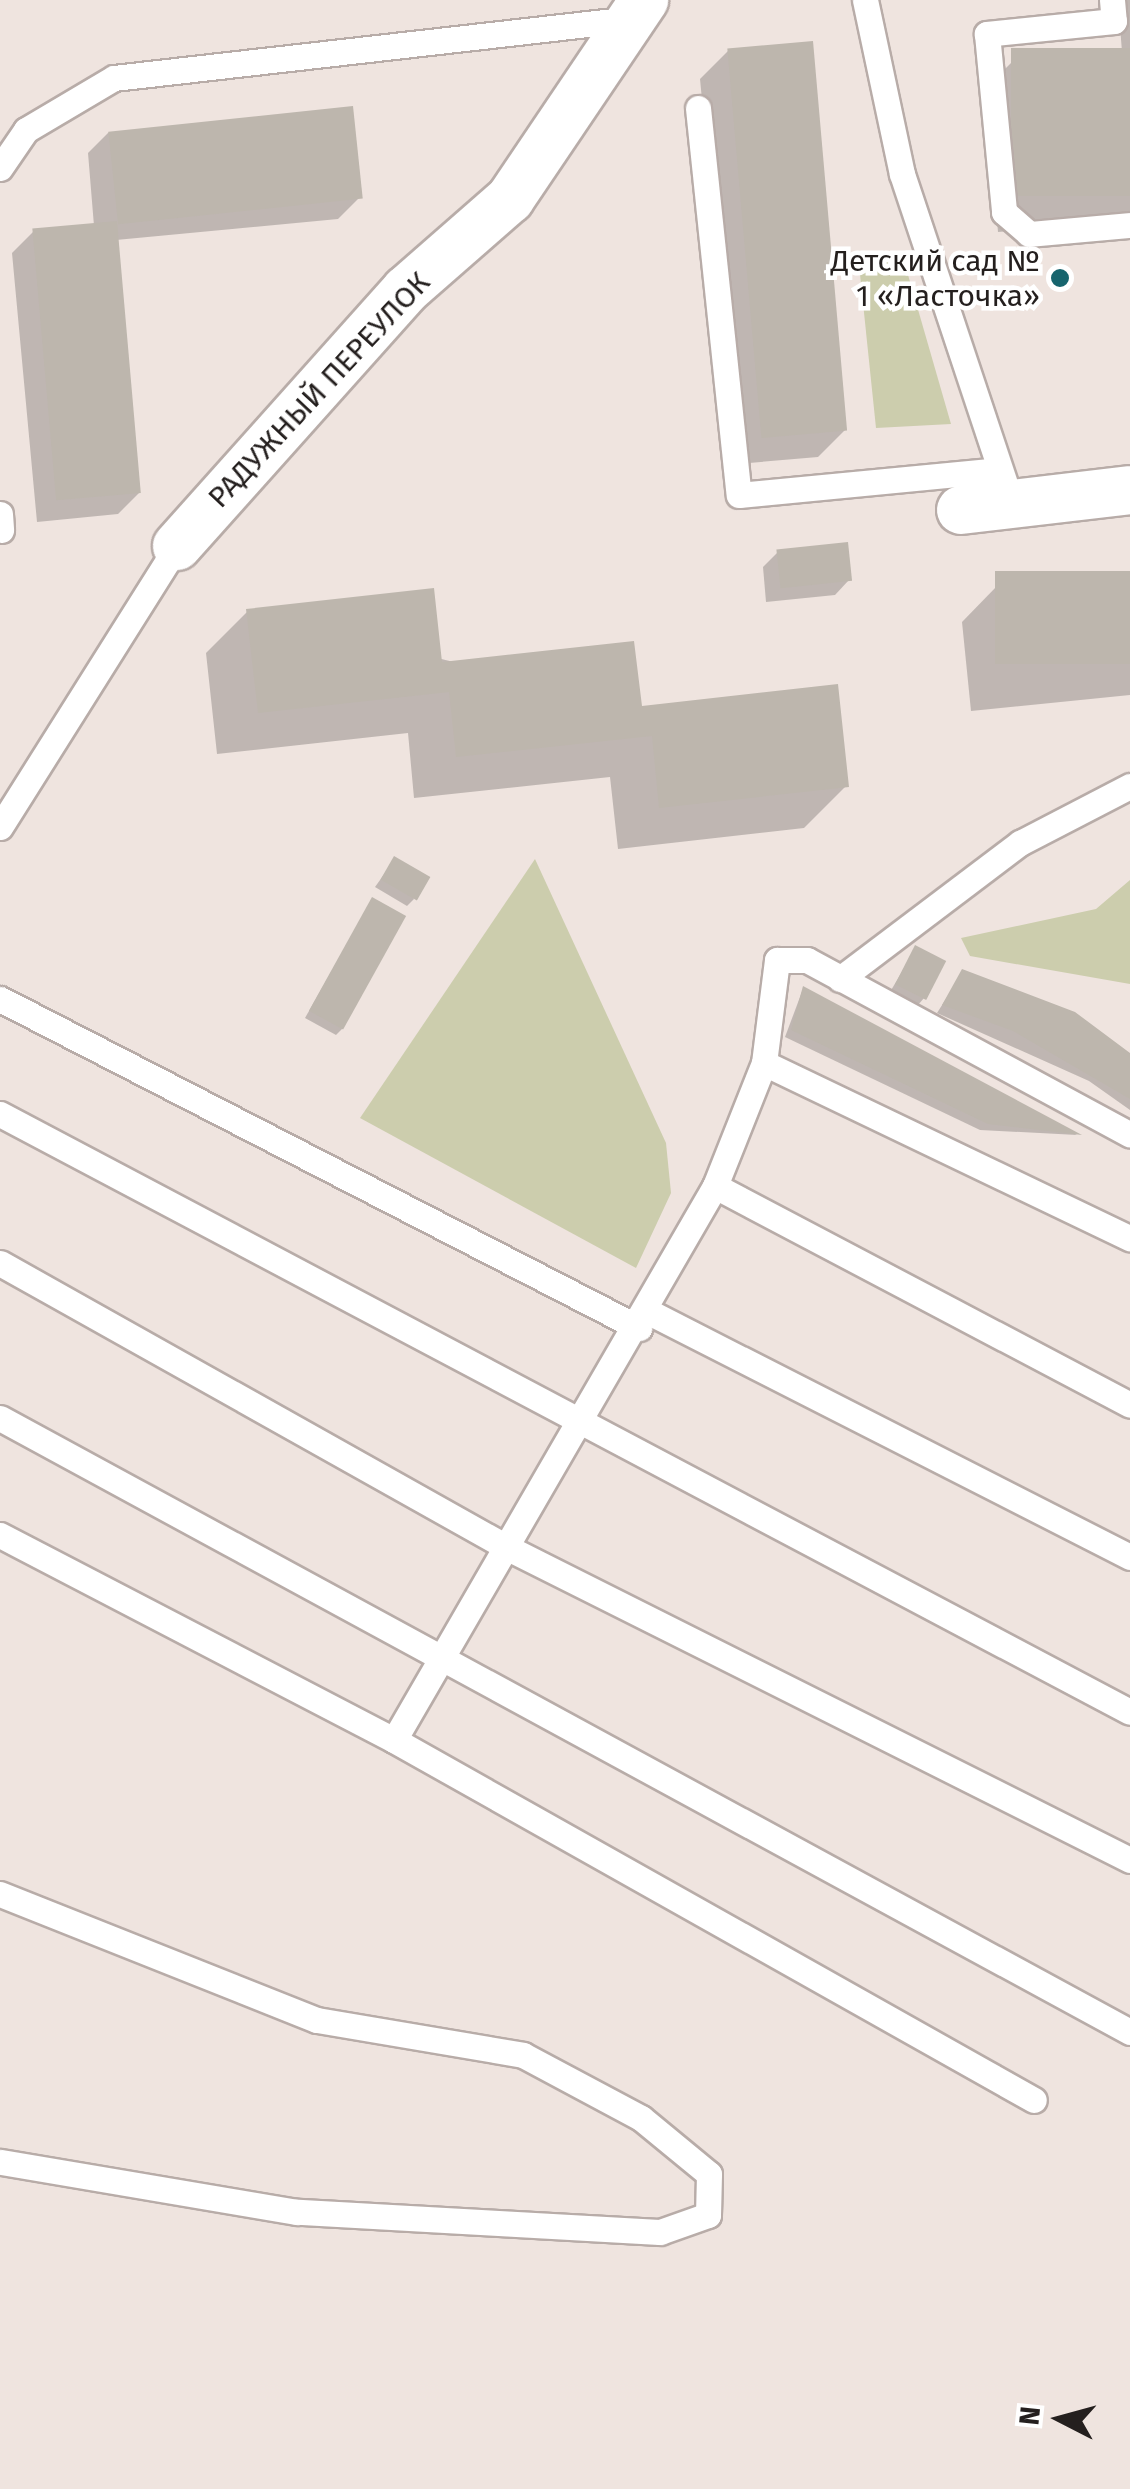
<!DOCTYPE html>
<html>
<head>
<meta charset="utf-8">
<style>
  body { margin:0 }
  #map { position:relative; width:1130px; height:2489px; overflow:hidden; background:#efe4df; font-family:"Fira Sans",sans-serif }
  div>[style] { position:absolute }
  .green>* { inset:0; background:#cccdad }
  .shadow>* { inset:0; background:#0003 }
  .building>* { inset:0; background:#bdb6ad; transform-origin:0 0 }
  .roads { filter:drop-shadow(2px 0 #b8aca8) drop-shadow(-2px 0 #b8aca8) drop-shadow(0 2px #b8aca8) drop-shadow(0 -2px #b8aca8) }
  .service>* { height:25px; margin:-12.5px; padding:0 12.5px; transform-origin:12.5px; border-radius:12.5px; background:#fff }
  .minor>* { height:48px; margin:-24px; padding:0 24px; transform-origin:24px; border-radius:24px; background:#fff }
  .dots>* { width:28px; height:28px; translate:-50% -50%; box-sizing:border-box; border:5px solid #fff; border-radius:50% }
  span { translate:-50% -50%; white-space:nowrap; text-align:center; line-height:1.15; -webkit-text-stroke:9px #fff; paint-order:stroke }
  .poi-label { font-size:30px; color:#241f1e }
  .right { translate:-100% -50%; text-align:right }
  .street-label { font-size:30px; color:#241f1e }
  .north { position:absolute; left:1010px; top:2369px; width:100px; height:100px; -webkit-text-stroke:8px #fff; paint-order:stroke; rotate:276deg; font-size:28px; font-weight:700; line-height:40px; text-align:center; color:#241f1e }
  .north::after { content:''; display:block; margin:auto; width:35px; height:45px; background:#241f1e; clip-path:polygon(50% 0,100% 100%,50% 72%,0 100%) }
</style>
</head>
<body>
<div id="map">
  <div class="green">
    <i style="clip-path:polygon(902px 254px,951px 424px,876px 428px,858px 255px)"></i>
    <i style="clip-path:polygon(535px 859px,666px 1143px,671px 1193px,636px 1268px,360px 1118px)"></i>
    <i style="clip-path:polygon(1130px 880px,1130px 984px,970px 956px,961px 938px,1096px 909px)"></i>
  </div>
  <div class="shadow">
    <i style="clip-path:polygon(1118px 0,1130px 0,1130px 220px,998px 232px,985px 89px,1013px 61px,1122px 52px)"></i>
    <i style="clip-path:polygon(728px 51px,846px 429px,818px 457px,737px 464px,700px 79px)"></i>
    <i style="clip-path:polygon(109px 132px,359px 198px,338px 219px,116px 240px,140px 492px,118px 514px,37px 522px,12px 253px,33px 232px,94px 226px,88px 153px)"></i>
    <i style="clip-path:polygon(778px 552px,849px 580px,835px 595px,766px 602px,763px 567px)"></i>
    <i style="clip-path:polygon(1130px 573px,1130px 695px,971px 711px,962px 622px,997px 586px)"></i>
    <i style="clip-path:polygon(248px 611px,639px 708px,846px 786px,804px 828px,618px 849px,610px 777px,414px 798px,408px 733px,217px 754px,206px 653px)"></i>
    <i style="clip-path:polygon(395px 859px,414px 899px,407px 906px,375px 887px)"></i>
    <i style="clip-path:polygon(372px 900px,343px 1028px,336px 1035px,305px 1018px)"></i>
    <i style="clip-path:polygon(916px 948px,924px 998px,918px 1005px,890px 992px)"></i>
    <i style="clip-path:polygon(963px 972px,1130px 1056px,1130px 1110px,1089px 1081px,937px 1013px)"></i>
    <i style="clip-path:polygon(803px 989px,1077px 1135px,980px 1130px,785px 1037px)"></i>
  </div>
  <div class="building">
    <i style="left:813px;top:41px;width:391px;height:86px;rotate:85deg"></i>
    <i style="left:1130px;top:48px;width:148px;height:119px;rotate:90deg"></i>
    <i style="left:353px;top:106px;width:93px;height:246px;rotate:84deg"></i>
    <i style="left:117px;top:221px;width:273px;height:85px;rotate:85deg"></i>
    <i style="left:848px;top:542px;width:39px;height:72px;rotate:84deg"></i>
    <i style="left:1130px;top:571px;width:93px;height:135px;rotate:90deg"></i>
    <i style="clip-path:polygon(434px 588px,442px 662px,634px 641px,642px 706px,838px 684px,849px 787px,659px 808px,652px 736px,456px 757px,449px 692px,258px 713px,246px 609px)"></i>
    <i style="left:394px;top:856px;width:42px;height:27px;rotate:30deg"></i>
    <i style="left:372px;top:897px;width:39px;height:130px;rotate:29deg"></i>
    <i style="left:915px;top:945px;width:35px;height:44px;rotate:27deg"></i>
    <i style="clip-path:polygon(962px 969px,1075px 1012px,1130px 1053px,1130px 1099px,1013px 1031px,942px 1005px)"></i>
    <i style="clip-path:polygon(803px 986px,1082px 1135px,988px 1124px,791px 1030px)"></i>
  </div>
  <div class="roads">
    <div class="service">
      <i style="left:865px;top:0;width:178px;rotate:78deg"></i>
      <i style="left:902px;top:174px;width:327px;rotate:71.6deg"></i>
      <i style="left:1112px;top:0;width:21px;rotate:85deg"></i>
      <i style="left:1114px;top:21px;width:128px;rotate:174.2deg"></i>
      <i style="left:987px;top:34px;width:179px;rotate:84.5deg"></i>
      <i style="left:1004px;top:212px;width:33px;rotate:41deg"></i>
      <i style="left:1029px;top:234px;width:101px;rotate:-5.1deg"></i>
      <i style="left:698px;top:108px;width:389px;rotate:84deg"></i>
      <i style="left:739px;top:495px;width:260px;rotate:-5.5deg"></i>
      <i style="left:0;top:168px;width:46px;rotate:-55.6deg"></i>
      <i style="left:26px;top:130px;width:102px;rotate:-30.6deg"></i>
      <i style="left:114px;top:78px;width:520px;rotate:-6.51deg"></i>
      <i style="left:0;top:514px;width:16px;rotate:86deg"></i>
      <i style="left:0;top:827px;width:332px;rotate:-57.8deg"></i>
      <i style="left:840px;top:979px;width:226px;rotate:-37.1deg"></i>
      <i style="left:1020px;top:843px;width:124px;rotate:-27.4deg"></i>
      <i style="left:0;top:999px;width:719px;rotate:27.24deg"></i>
      <i style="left:764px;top:1063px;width:406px;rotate:25.6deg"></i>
      <i style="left:0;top:1114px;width:1278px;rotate:27.89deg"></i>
      <i style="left:715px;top:1186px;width:469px;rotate:27.8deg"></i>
      <i style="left:0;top:1263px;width:582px;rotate:29.29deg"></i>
      <i style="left:508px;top:1548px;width:696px;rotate:26.64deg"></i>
      <i style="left:649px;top:1312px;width:540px;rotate:26.99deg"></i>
      <i style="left:0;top:1418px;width:1286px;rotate:28.52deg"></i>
      <i style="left:0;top:1535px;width:444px;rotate:27.5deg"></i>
      <i style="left:394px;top:1740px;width:640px;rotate:-59.91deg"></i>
      <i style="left:715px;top:1186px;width:132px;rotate:-68.3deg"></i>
      <i style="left:764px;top:1063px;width:104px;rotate:-82.8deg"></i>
      <i style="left:777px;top:960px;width:30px"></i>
      <i style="left:807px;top:960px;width:367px;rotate:28.4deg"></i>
      <i style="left:394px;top:1740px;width:734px;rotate:29.36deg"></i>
      <i style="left:0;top:1894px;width:341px;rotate:21.7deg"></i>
      <i style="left:317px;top:2020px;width:209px;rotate:9.6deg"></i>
      <i style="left:523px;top:2055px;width:134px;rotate:28.1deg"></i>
      <i style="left:641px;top:2118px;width:88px;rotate:39.5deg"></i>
      <i style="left:709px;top:2174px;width:41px;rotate:91.4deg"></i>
      <i style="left:708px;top:2215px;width:51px;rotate:160.5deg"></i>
      <i style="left:660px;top:2232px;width:364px;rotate:-176.8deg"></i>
      <i style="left:297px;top:2212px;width:301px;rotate:-170.4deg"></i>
    </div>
    <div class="minor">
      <i style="left:961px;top:510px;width:170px;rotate:-6.7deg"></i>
      <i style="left:177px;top:546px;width:343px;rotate:-48.2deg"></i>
      <i style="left:406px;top:290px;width:138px;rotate:-41.2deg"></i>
      <i style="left:510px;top:199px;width:240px;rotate:-56deg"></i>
    </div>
  </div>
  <div class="dots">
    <i style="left:1060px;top:278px;background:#17646d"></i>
  </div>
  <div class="poi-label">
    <span class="right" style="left:1040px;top:278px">Детский сад №<br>1 «Ласточка»</span>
  </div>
  <div class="street-label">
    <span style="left:319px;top:390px;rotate:-47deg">РАДУЖНЫЙ ПЕРЕУЛОК</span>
  </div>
  <div class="north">N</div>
</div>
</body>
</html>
